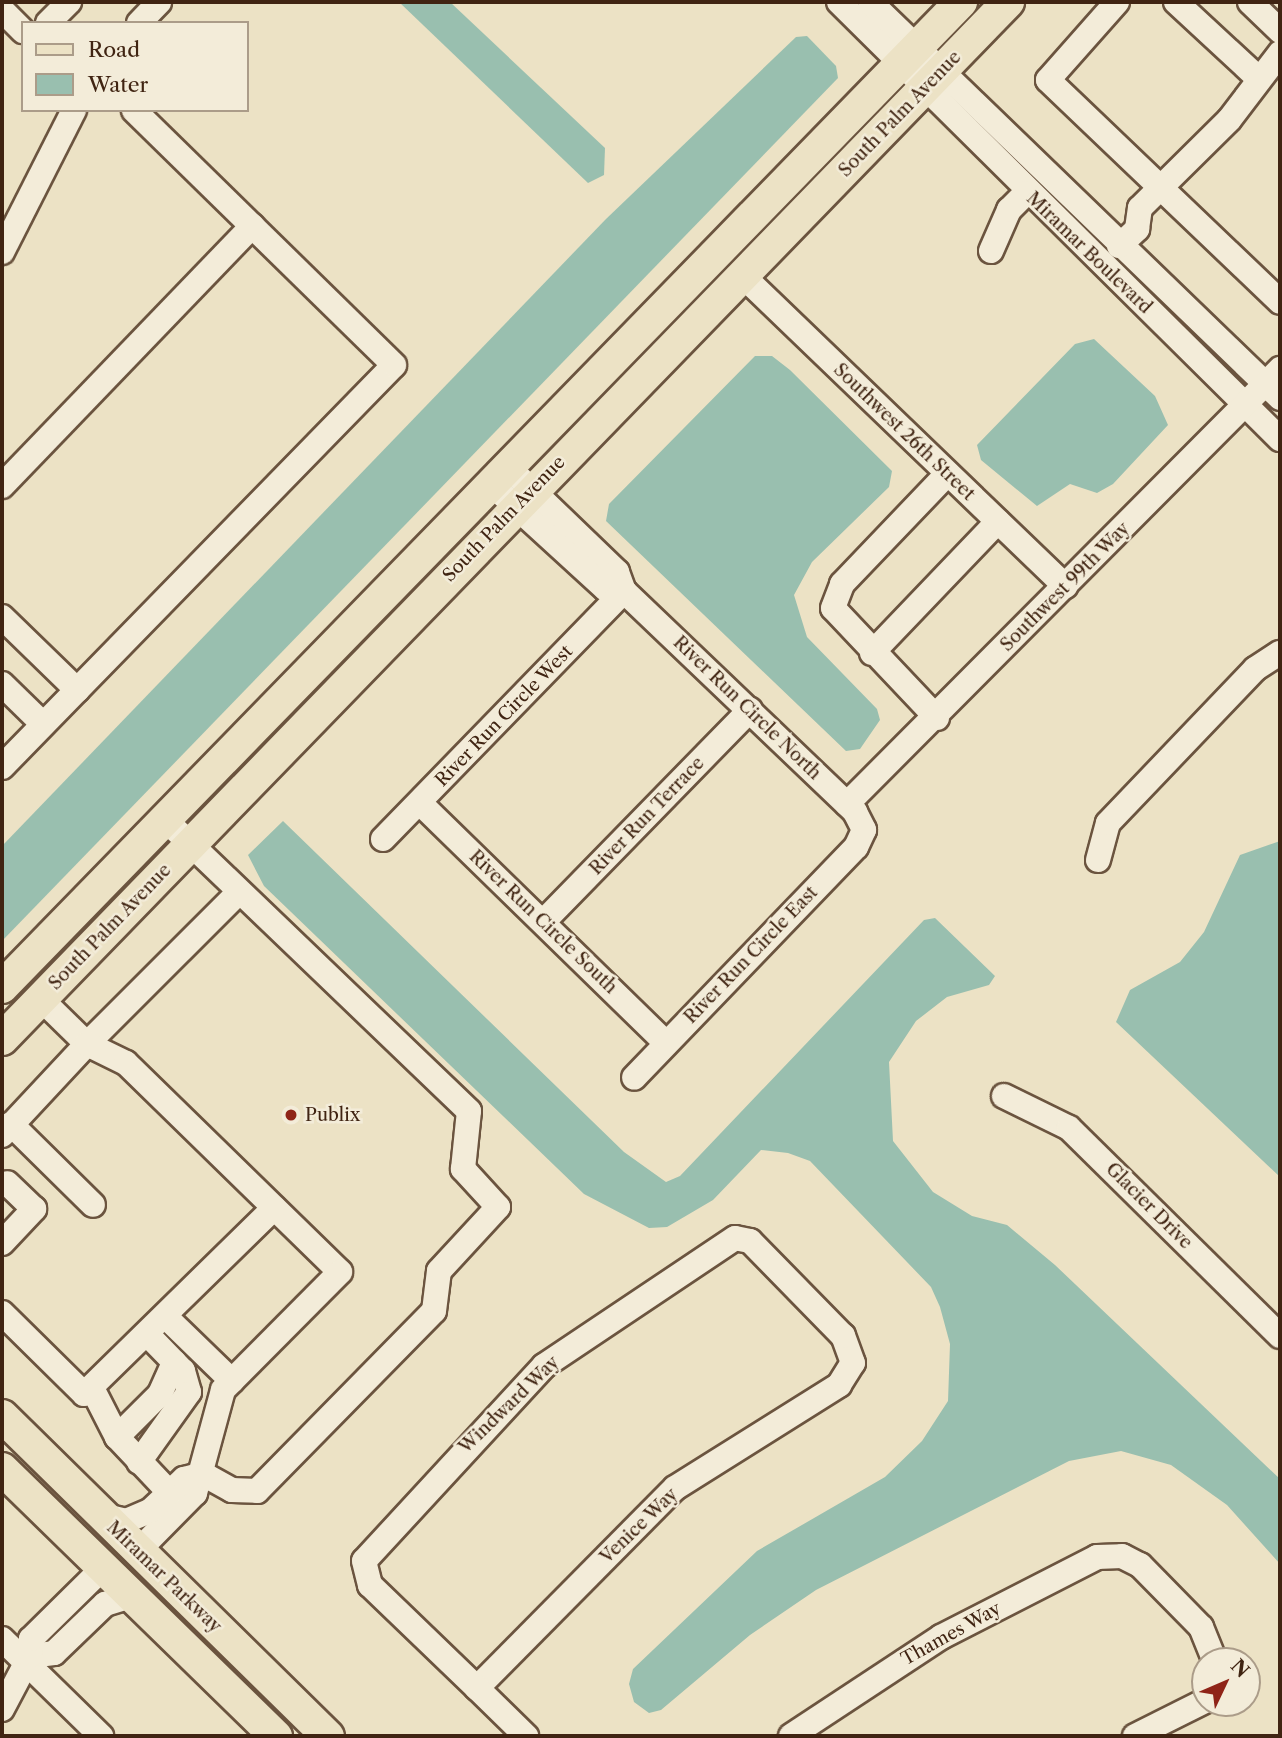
<!DOCTYPE html>
<html>
<head>
<meta charset="utf-8">
<style>
  body { margin:0 }
  #map { position:relative; width:1282px; height:1738px; overflow:hidden; background:#ece2c5; font-family:"Libre Caslon Text",serif }
  div>[style] { position:absolute }
  .water>* { inset:0; background:#99bfaf }
  .roads { filter:drop-shadow(2px 0 #6b543f) drop-shadow(-2px 0 #6b543f) drop-shadow(0 2px #6b543f) drop-shadow(0 -2px #6b543f) }
  .minor>* { height:24px; margin:-12px; padding:0 12px; transform-origin:12px; border-radius:12px; background:#f3ecd9 }
  .major>* { height:32px; margin:-16px; padding:0 16px; transform-origin:16px; border-radius:16px; background:#ece2c5 }
  .dots>* { width:19px; height:19px; translate:-50% -50%; box-sizing:border-box; border:4px solid #f3ecd9; border-radius:50% }
  span { translate:-50% -50%; white-space:nowrap; text-align:center; line-height:1.15; -webkit-text-stroke:5px #f3ecd9; paint-order:stroke }
  .street-label { font-size:18px; color:#402412 }
  .poi-label { font-size:18px; color:#402412 }
  .left { translate:0 -50%; text-align:left }
  .frame { position:absolute; inset:0; border:4px solid #402412; pointer-events:none }
  .legend { position:absolute; left:21px; top:21px; width:228px; height:91px; box-sizing:border-box; background:#f3ecd9; border:2px solid #ab9c89; margin:0; padding:9px 12px; list-style:none; font-size:21px; color:#402412 }
  .legend li { display:flex; align-items:center; gap:14px; height:35px }
  .legend b { width:35px; border:2px solid #ab9c89 }
  .north { position:absolute; left:1191px; top:1647px; width:70px; height:70px; box-sizing:border-box; background:#f3ecd9; border:2px solid #ab9c89; border-radius:50%; rotate:46deg; font-size:19px; font-weight:700; line-height:28px; text-align:center; color:#402412 }
  .north::after { content:''; display:block; margin:auto; width:24px; height:32px; background:#8f2418; clip-path:polygon(50% 0,100% 100%,50% 72%,0 100%) }
</style>
</head>
<body>
<div id="map">
  <div class="water">
    <i style="clip-path:polygon(399px 2px,450px 2px,605px 148px,604px 175px,588px 183px)"></i>
    <i style="clip-path:polygon(807px 36px,836px 66px,838px 78px,2px 941px,2px 846px,606px 219px,796px 37px)"></i>
    <i style="clip-path:polygon(1094px 339px,1155px 396px,1168px 425px,1113px 484px,1097px 493px,1070px 484px,1037px 506px,981px 460px,977px 445px,1075px 344px)"></i>
    <i style="clip-path:polygon(755px 356px,772px 356px,790px 370px,892px 471px,889px 487px,812px 562px,794px 595px,807px 637px,877px 709px,880px 720px,860px 749px,846px 751px,606px 521px,609px 504px)"></i>
    <i style="clip-path:polygon(283px 821px,624px 1152px,666px 1182px,680px 1176px,924px 920px,935px 918px,995px 976px,989px 985px,947px 997px,916px 1021px,889px 1062px,893px 1141px,933px 1192px,972px 1216px,1007px 1225px,1055px 1265px,1280px 1479px,1280px 1564px,1227px 1505px,1171px 1465px,1121px 1451px,1069px 1461px,816px 1590px,750px 1635px,661px 1710px,649px 1713px,634px 1702px,629px 1684px,633px 1669px,757px 1551px,885px 1477px,922px 1441px,948px 1401px,950px 1344px,940px 1307px,931px 1287px,810px 1161px,788px 1153px,761px 1150px,713px 1200px,667px 1227px,649px 1228px,584px 1194px,264px 886px,248px 855px)"></i>
    <i style="clip-path:polygon(1280px 841px,1280px 1177px,1116px 1022px,1130px 990px,1180px 962px,1204px 932px,1240px 855px)"></i>
  </div>
  <div class="roads">
    <div class="minor">
      <i style="left:839px;top:2px;width:621px;rotate:44.74deg"></i>
      <i style="left:870px;top:2px;width:570px;rotate:44deg"></i>
      <i style="left:1117px;top:2px;width:104px;rotate:131.5deg"></i>
      <i style="left:1048px;top:80px;width:321px;rotate:43.7deg"></i>
      <i style="left:1176px;top:2px;width:112px;rotate:42.8deg"></i>
      <i style="left:1250px;top:2px;width:42px;rotate:44deg"></i>
      <i style="left:2px;top:10px;width:30px;rotate:45deg"></i>
      <i style="left:48px;top:23px;width:30px;rotate:-45deg"></i>
      <i style="left:139px;top:23px;width:29px;rotate:-46deg"></i>
      <i style="left:1119px;top:246px;width:25px;rotate:-43deg"></i>
      <i style="left:1137px;top:229px;width:21px;rotate:-82deg"></i>
      <i style="left:1140px;top:208px;width:125px;rotate:-44.7deg"></i>
      <i style="left:1229px;top:120px;width:84px;rotate:-52.7deg"></i>
      <i style="left:991px;top:251px;width:45px;rotate:-66.3deg"></i>
      <i style="left:1009px;top:210px;width:24px;rotate:-45deg"></i>
      <i style="left:2px;top:252px;width:159px;rotate:-63.1deg"></i>
      <i style="left:744px;top:277px;width:446px;rotate:43.9deg"></i>
      <i style="left:509px;top:468px;width:150px;rotate:43.9deg"></i>
      <i style="left:617px;top:572px;width:20px;rotate:70deg"></i>
      <i style="left:624px;top:591px;width:320px;rotate:43.7deg"></i>
      <i style="left:855px;top:812px;width:20px;rotate:63deg"></i>
      <i style="left:864px;top:830px;width:19px;rotate:115deg"></i>
      <i style="left:856px;top:847px;width:320px;rotate:133.9deg"></i>
      <i style="left:492px;top:485px;width:154px;rotate:42.4deg"></i>
      <i style="left:606px;top:589px;width:18px;rotate:6deg"></i>
      <i style="left:2px;top:486px;width:361px;rotate:-46.1deg"></i>
      <i style="left:2px;top:617px;width:105px;rotate:44.2deg"></i>
      <i style="left:872px;top:653px;width:182px;rotate:-46.3deg"></i>
      <i style="left:2px;top:684px;width:57px;rotate:44.3deg"></i>
      <i style="left:937px;top:718px;width:151px;rotate:-133.4deg"></i>
      <i style="left:833px;top:608px;width:26px;rotate:-69deg"></i>
      <i style="left:842px;top:584px;width:153px;rotate:-46.3deg"></i>
      <i style="left:2px;top:767px;width:561px;rotate:-45.72deg"></i>
      <i style="left:394px;top:365px;width:364px;rotate:-135.6deg"></i>
      <i style="left:420px;top:803px;width:344px;rotate:44.3deg"></i>
      <i style="left:847px;top:804px;width:614px;rotate:-45.13deg"></i>
      <i style="left:383px;top:839px;width:346px;rotate:-45.8deg"></i>
      <i style="left:1098px;top:860px;width:38px;rotate:-75deg"></i>
      <i style="left:1108px;top:823px;width:213px;rotate:-46.3deg"></i>
      <i style="left:1255px;top:669px;width:30px;rotate:-33deg"></i>
      <i style="left:544px;top:921px;width:295px;rotate:-45.7deg"></i>
      <i style="left:41px;top:999px;width:64px;rotate:44.4deg"></i>
      <i style="left:87px;top:1044px;width:215px;rotate:-45deg"></i>
      <i style="left:1004px;top:1096px;width:72px;rotate:26.2deg"></i>
      <i style="left:1069px;top:1128px;width:296px;rotate:44.6deg"></i>
      <i style="left:11px;top:1124px;width:115px;rotate:44.6deg"></i>
      <i style="left:2px;top:1135px;width:125px;rotate:-47deg"></i>
      <i style="left:87px;top:1044px;width:43px;rotate:26deg"></i>
      <i style="left:126px;top:1063px;width:299px;rotate:44.3deg"></i>
      <i style="left:340px;top:1272px;width:166px;rotate:134.8deg"></i>
      <i style="left:223px;top:1390px;width:107px;rotate:105.2deg"></i>
      <i style="left:195px;top:1493px;width:83px;rotate:134.5deg"></i>
      <i style="left:2px;top:1243px;width:47px;rotate:-46.7deg"></i>
      <i style="left:34px;top:1209px;width:37px;rotate:-136deg"></i>
      <i style="left:2px;top:1313px;width:115px;rotate:44.6deg"></i>
      <i style="left:84px;top:1394px;width:266px;rotate:-44.4deg"></i>
      <i style="left:166px;top:1317px;width:92px;rotate:44.1deg"></i>
      <i style="left:93px;top:1390px;width:53px;rotate:62.9deg"></i>
      <i style="left:117px;top:1437px;width:76px;rotate:46.6deg"></i>
      <i style="left:117px;top:1437px;width:61px;rotate:-45deg"></i>
      <i style="left:160px;top:1394px;width:35px;rotate:-66deg"></i>
      <i style="left:139px;top:1462px;width:86px;rotate:-54.5deg"></i>
      <i style="left:189px;top:1392px;width:22px;rotate:-106deg"></i>
      <i style="left:183px;top:1371px;width:50px;rotate:-134.2deg"></i>
      <i style="left:101px;top:1515px;width:26px;rotate:13deg"></i>
      <i style="left:126px;top:1521px;width:26px;rotate:-23deg"></i>
      <i style="left:150px;top:1511px;width:47px;rotate:-43.3deg"></i>
      <i style="left:184px;top:1479px;width:20px;rotate:-15deg"></i>
      <i style="left:203px;top:1474px;width:33px;rotate:29deg"></i>
      <i style="left:232px;top:1490px;width:25px;rotate:2deg"></i>
      <i style="left:257px;top:1491px;width:252px;rotate:-45.5deg"></i>
      <i style="left:434px;top:1311px;width:40px;rotate:-82.9deg"></i>
      <i style="left:439px;top:1271px;width:87px;rotate:-47.3deg"></i>
      <i style="left:498px;top:1207px;width:52px;rotate:-132.6deg"></i>
      <i style="left:463px;top:1169px;width:58px;rotate:-84.1deg"></i>
      <i style="left:469px;top:1111px;width:420px;rotate:-136.2deg"></i>
      <i style="left:2px;top:1639px;width:139px;rotate:44.4deg"></i>
      <i style="left:30px;top:1656px;width:24px;rotate:-7deg"></i>
      <i style="left:54px;top:1653px;width:71px;rotate:-43.9deg"></i>
      <i style="left:105px;top:1604px;width:28px;rotate:-17deg"></i>
      <i style="left:477px;top:1688px;width:281px;rotate:-45.3deg"></i>
      <i style="left:675px;top:1488px;width:194px;rotate:-32.1deg"></i>
      <i style="left:839px;top:1385px;width:26px;rotate:-58deg"></i>
      <i style="left:853px;top:1363px;width:29px;rotate:-110deg"></i>
      <i style="left:843px;top:1336px;width:133px;rotate:-134.4deg"></i>
      <i style="left:750px;top:1241px;width:15px;rotate:-169deg"></i>
      <i style="left:735px;top:1238px;width:230px;rotate:146.2deg"></i>
      <i style="left:544px;top:1366px;width:265px;rotate:132.7deg"></i>
      <i style="left:364px;top:1561px;width:25px;rotate:76deg"></i>
      <i style="left:370px;top:1585px;width:149px;rotate:43.9deg"></i>
      <i style="left:477px;top:1688px;width:69px;rotate:44.4deg"></i>
      <i style="left:2px;top:1709px;width:60px;rotate:-62.2deg"></i>
      <i style="left:30px;top:1656px;width:17px;rotate:-87deg"></i>
      <i style="left:31px;top:1639px;width:101px;rotate:-44.6deg"></i>
      <i style="left:791px;top:1736px;width:180px;rotate:-33.4deg"></i>
      <i style="left:941px;top:1637px;width:175px;rotate:-27.1deg"></i>
      <i style="left:1097px;top:1557px;width:25px;rotate:-2deg"></i>
      <i style="left:1122px;top:1556px;width:20px;rotate:27deg"></i>
      <i style="left:1140px;top:1565px;width:87px;rotate:45.5deg"></i>
      <i style="left:1201px;top:1627px;width:37px;rotate:68deg"></i>
      <i style="left:1135px;top:1736px;width:78px;rotate:-26.6deg"></i>
    </div>
    <div class="major">
      <i style="left:2px;top:987px;width:1375px;rotate:-45.77deg"></i>
      <i style="left:2px;top:1039px;width:1445px;rotate:-45.87deg"></i>
      <i style="left:2px;top:1416px;width:457px;rotate:44.5deg"></i>
      <i style="left:2px;top:1469px;width:383px;rotate:44.3deg"></i>
    </div>
  </div>
  <div class="dots">
    <i style="left:291px;top:1115px;background:#8f2418"></i>
  </div>
  <div class="street-label">
    <span style="left:900px;top:114px;rotate:-46deg">South Palm Avenue</span>
    <span style="left:1089px;top:253px;rotate:44deg">Miramar Boulevard</span>
    <span style="left:904px;top:432px;rotate:44deg">Southwest 26th Street</span>
    <span style="left:504px;top:519px;rotate:-46deg">South Palm Avenue</span>
    <span style="left:1065px;top:587px;rotate:-45deg">Southwest 99th Way</span>
    <span style="left:747px;top:708px;rotate:44deg">River Run Circle North</span>
    <span style="left:504px;top:716px;rotate:-46deg">River Run Circle West</span>
    <span style="left:647px;top:816px;rotate:-46deg">River Run Terrace</span>
    <span style="left:543px;top:922px;rotate:44deg">River Run Circle South</span>
    <span style="left:110px;top:927px;rotate:-46deg">South Palm Avenue</span>
    <span style="left:751px;top:955px;rotate:-46deg">River Run Circle East</span>
    <span style="left:1149px;top:1206px;rotate:45deg">Glacier Drive</span>
    <span style="left:509px;top:1405px;rotate:-44deg">Windward Way</span>
    <span style="left:639px;top:1526px;rotate:-44deg">Venice Way</span>
    <span style="left:164px;top:1577px;rotate:44deg">Miramar Parkway</span>
    <span style="left:951px;top:1634px;rotate:-29deg">Thames Way</span>
  </div>
  <div class="poi-label">
    <span class="left" style="left:305px;top:1115px">Publix</span>
  </div>
  <div class="frame"></div>
  <ul class="legend">
  <li><b style="height:9px;background:#ece2c5"></b>Road</li>
  <li><b style="height:19px;background:#99bfaf"></b>Water</li>
  </ul>
  <div class="north">N</div>
</div>
</body>
</html>
